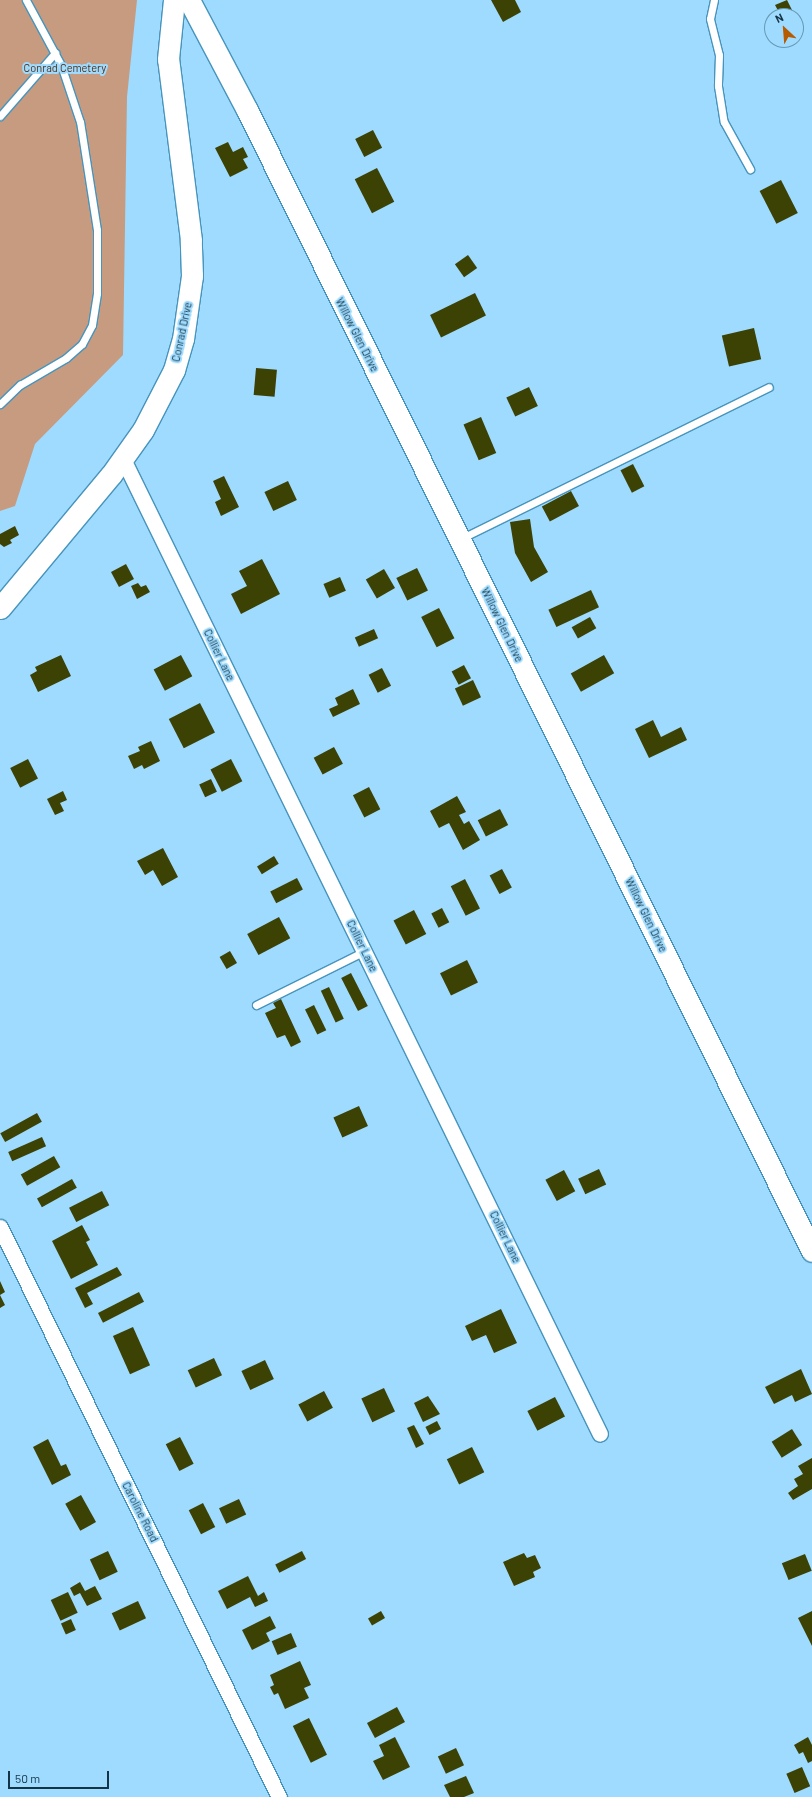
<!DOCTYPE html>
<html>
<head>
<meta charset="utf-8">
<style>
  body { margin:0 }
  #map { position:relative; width:812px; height:1797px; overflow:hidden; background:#9fdbfe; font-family:Barlow,sans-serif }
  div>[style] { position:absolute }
  .green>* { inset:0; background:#c69b80 }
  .building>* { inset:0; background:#3c4104; transform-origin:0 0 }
  .roads { filter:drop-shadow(1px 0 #4794bc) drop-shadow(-1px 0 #4794bc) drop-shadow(0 1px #4794bc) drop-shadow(0 -1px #4794bc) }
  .lane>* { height:7px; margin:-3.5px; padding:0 3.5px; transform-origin:3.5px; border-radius:3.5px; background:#fff }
  .street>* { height:15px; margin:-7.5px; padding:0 7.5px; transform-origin:7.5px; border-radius:7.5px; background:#fff }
  .secondary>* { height:21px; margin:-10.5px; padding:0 10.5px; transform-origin:10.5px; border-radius:10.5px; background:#fff }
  span { translate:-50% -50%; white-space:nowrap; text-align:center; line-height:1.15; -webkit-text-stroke:4px #9fdbfe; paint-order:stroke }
  .park-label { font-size:11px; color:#522d13 }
  .street-label { font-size:11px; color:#143445 }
  .north { position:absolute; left:764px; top:8px; width:40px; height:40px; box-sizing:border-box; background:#9fdbfe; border:1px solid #6798b4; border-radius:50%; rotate:334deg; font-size:11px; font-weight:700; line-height:16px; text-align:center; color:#143445 }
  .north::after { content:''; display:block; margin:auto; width:14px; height:18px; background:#b65b00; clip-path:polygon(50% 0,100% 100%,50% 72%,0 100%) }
  .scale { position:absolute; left:8px; top:1771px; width:101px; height:18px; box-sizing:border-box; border:2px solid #143445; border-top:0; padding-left:5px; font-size:12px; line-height:14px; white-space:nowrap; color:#143445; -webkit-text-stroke:3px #9fdbfe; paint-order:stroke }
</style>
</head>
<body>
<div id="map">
  <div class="green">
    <i style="clip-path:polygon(0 0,137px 0,127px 97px,123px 355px,35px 444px,15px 506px,0 511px)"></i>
  </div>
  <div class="building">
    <i style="clip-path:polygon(491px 0,515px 0,521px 12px,503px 22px)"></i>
    <i style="clip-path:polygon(787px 0,795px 16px,781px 16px,775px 5px)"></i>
    <i style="left:373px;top:130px;width:20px;height:20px;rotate:63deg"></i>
    <i style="clip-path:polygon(228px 142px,233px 152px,243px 147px,248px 157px,243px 159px,248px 168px,230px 177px,215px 148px)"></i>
    <i style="left:377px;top:168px;width:38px;height:25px;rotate:63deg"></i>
    <i style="left:781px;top:180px;width:37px;height:24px;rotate:63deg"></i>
    <i style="left:468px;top:255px;width:16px;height:16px;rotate:55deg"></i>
    <i style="left:475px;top:293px;width:25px;height:50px;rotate:64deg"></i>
    <i style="left:754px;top:328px;width:32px;height:33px;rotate:77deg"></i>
    <i style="left:256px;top:368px;width:21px;height:27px;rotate:5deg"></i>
    <i style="left:529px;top:387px;width:21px;height:25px;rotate:65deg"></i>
    <i style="left:481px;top:417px;width:39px;height:19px;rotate:67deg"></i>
    <i style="left:633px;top:464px;width:25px;height:14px;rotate:63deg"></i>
    <i style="clip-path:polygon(224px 476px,239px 507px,221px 516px,215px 502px,221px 499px,213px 481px)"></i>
    <i style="left:288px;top:481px;width:21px;height:26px;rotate:65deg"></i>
    <i style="left:571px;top:491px;width:17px;height:33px;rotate:62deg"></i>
    <i style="clip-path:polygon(530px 519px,534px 547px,548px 572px,531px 582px,515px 553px,510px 522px)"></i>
    <i style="clip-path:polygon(15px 526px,19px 535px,10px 540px,12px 543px,4px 547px,0 544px,0 534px)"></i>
    <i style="clip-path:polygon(262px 559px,280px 594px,241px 614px,231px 594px,247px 586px,239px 571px)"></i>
    <i style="left:126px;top:564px;width:17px;height:17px;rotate:62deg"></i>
    <i style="left:417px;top:568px;width:25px;height:23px;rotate:64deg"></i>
    <i style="left:384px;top:569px;width:22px;height:21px;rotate:60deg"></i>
    <i style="left:340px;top:577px;width:15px;height:18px;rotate:67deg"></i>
    <i style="clip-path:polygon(138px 583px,141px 587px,146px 585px,150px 592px,137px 599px,131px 586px)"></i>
    <i style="left:591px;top:590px;width:19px;height:47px;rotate:65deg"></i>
    <i style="left:439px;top:608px;width:34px;height:20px;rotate:63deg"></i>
    <i style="left:590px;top:617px;width:13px;height:21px;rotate:61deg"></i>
    <i style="left:374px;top:629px;width:10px;height:21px;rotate:66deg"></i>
    <i style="clip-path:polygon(61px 655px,71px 676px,38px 692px,30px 675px,37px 671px,35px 667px)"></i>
    <i style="left:181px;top:655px;width:24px;height:31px;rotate:62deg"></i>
    <i style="left:604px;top:655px;width:21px;height:38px;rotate:61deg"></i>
    <i style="left:464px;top:665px;width:15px;height:14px;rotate:62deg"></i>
    <i style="left:382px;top:668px;width:20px;height:15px;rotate:63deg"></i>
    <i style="left:473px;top:680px;width:19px;height:20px;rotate:65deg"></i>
    <i style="clip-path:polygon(353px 689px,360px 704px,333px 717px,329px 709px,338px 705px,335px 698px)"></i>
    <i style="left:200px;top:703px;width:33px;height:35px;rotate:63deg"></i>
    <i style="clip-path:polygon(653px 720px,661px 737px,681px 727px,687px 740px,649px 758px,635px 729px)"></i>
    <i style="clip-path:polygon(151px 741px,160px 761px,144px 769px,142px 765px,134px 769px,128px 756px,140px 751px,138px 747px)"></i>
    <i style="left:334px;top:747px;width:19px;height:23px;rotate:62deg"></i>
    <i style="left:28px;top:759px;width:22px;height:20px;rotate:63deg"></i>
    <i style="left:231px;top:759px;width:25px;height:23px;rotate:63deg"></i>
    <i style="left:211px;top:779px;width:14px;height:13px;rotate:65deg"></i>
    <i style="left:369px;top:787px;width:25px;height:18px;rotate:63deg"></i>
    <i style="clip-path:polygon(63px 791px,67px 800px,60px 803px,64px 811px,55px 815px,47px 799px)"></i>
    <i style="clip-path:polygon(457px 796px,466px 812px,459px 815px,464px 824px,469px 821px,480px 840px,463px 850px,449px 823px,439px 828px,430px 811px)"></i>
    <i style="left:500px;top:809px;width:18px;height:25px;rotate:63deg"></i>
    <i style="clip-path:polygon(163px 848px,178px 877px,162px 886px,153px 870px,145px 875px,137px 861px)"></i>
    <i style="left:274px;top:856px;width:9px;height:20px;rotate:58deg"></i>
    <i style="left:502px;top:869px;width:21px;height:14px;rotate:62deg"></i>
    <i style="left:297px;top:878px;width:13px;height:30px;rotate:63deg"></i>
    <i style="left:465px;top:879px;width:33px;height:16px;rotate:63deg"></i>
    <i style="left:442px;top:908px;width:16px;height:12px;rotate:63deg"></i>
    <i style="left:414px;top:910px;width:27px;height:23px;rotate:63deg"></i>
    <i style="left:279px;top:917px;width:24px;height:36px;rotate:62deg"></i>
    <i style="left:230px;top:951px;width:14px;height:12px;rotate:60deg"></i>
    <i style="left:467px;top:960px;width:25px;height:30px;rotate:64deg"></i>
    <i style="left:351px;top:973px;width:37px;height:11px;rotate:63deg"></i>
    <i style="left:329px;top:987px;width:35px;height:9px;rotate:65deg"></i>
    <i style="clip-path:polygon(281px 999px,301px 1042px,291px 1047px,285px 1035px,277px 1038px,265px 1013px,276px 1008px,273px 1003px)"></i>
    <i style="left:314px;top:1005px;width:28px;height:10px;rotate:64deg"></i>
    <i style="left:359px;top:1106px;width:22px;height:28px;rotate:66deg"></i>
    <i style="left:37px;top:1113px;width:10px;height:42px;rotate:61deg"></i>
    <i style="left:42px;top:1137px;width:10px;height:37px;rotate:66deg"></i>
    <i style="left:54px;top:1156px;width:13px;height:38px;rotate:61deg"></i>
    <i style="left:599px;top:1169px;width:17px;height:23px;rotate:65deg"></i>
    <i style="left:564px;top:1170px;width:24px;height:21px;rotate:62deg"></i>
    <i style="left:72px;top:1179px;width:10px;height:40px;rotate:61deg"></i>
    <i style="left:102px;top:1191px;width:16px;height:37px;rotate:63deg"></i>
    <i style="clip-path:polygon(82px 1225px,90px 1240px,86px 1242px,98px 1265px,71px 1279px,52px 1241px)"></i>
    <i style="clip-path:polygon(117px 1267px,122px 1275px,87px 1293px,93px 1304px,85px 1308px,75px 1288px)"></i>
    <i style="clip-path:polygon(0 1281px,5px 1292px,0 1295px,5px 1305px,0 1308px)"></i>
    <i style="left:139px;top:1292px;width:11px;height:46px;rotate:63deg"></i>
    <i style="clip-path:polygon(501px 1309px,517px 1343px,494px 1353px,486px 1335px,472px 1341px,465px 1326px)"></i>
    <i style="left:133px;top:1327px;width:42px;height:22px;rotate:66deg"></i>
    <i style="left:214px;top:1358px;width:19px;height:29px;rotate:65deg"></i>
    <i style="left:265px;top:1360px;width:21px;height:26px;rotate:65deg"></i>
    <i style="clip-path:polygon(801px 1369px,812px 1394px,795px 1402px,792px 1395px,774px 1404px,765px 1387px)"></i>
    <i style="left:384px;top:1388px;width:26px;height:25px;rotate:65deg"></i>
    <i style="left:324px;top:1391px;width:19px;height:29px;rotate:62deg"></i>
    <i style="clip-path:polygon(428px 1396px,440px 1414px,423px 1422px,414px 1403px)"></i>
    <i style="left:555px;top:1397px;width:22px;height:31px;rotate:63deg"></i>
    <i style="left:437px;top:1421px;width:9px;height:13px;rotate:63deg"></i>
    <i style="clip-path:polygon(414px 1425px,424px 1444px,416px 1448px,407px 1428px)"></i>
    <i style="left:792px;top:1429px;width:19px;height:24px;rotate:58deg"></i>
    <i style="left:180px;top:1437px;width:30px;height:16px;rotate:63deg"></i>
    <i style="clip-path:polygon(48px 1439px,61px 1466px,66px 1464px,71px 1475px,52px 1485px,33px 1447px)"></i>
    <i style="left:472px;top:1447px;width:28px;height:28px;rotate:64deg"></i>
    <i style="clip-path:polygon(812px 1458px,812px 1489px,793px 1500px,788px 1493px,798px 1486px,794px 1479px,803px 1474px,798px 1466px)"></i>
    <i style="left:81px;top:1495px;width:31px;height:18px;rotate:61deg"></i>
    <i style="left:239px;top:1499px;width:17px;height:22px;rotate:65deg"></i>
    <i style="left:203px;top:1503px;width:27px;height:16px;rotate:63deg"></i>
    <i style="left:108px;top:1551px;width:23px;height:20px;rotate:65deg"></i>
    <i style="left:302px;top:1551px;width:9px;height:30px;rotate:63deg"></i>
    <i style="clip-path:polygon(524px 1553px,527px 1558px,535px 1555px,541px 1568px,533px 1572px,535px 1577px,514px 1586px,503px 1562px)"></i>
    <i style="left:805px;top:1554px;width:18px;height:25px;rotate:68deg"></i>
    <i style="clip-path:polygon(248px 1576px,258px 1596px,264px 1592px,268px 1601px,255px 1607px,250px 1597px,227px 1609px,218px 1591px)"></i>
    <i style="clip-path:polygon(80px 1582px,85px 1591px,95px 1586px,102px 1599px,87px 1606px,80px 1593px,74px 1596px,70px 1588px)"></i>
    <i style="left:68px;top:1592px;width:23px;height:19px;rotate:65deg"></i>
    <i style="left:138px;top:1601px;width:19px;height:29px;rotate:65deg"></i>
    <i style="left:381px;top:1611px;width:8px;height:15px;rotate:60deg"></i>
    <i style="clip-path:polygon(812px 1611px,812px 1646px,798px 1618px)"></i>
    <i style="clip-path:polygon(270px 1616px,276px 1628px,266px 1633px,270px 1641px,252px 1650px,242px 1630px)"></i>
    <i style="left:71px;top:1619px;width:12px;height:11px;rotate:66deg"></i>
    <i style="left:291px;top:1633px;width:15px;height:21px;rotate:67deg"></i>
    <i style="clip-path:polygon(300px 1661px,311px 1685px,304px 1688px,309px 1698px,285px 1709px,278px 1693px,274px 1695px,270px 1687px,274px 1685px,270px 1675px)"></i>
    <i style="left:397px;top:1707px;width:17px;height:34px;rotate:62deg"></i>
    <i style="left:309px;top:1718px;width:41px;height:18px;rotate:64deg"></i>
    <i style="clip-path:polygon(395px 1737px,410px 1767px,383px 1780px,373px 1761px,384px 1756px,379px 1745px)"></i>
    <i style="clip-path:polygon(808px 1737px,812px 1745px,812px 1761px,808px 1763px,803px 1752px,799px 1754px,794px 1745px)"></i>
    <i style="left:456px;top:1748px;width:19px;height:20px;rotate:65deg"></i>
    <i style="left:802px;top:1767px;width:21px;height:17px;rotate:67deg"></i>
    <i style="clip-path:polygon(466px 1776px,474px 1793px,464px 1797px,450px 1797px,444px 1785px)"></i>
  </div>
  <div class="roads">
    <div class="lane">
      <i style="left:714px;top:0;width:19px;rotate:102deg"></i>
      <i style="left:710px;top:19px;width:37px;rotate:76deg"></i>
      <i style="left:719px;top:55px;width:31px;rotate:92deg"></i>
      <i style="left:718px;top:86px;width:36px;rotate:81deg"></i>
      <i style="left:724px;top:122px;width:54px;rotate:61deg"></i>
      <i style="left:0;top:116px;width:84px;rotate:-48.9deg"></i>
      <i style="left:0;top:404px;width:28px;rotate:-44deg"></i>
      <i style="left:20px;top:385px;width:53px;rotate:-30.4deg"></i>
      <i style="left:66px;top:358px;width:21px;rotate:-41deg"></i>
      <i style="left:82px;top:344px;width:21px;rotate:-62deg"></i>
      <i style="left:92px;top:325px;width:32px;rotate:-81deg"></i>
      <i style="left:97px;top:293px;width:63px;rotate:-90deg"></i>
      <i style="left:97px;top:230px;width:109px;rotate:-98.9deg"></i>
      <i style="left:80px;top:122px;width:60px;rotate:-108.4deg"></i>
      <i style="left:61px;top:65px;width:74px;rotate:-118.3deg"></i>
      <i style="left:460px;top:539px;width:344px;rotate:-26.2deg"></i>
      <i style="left:256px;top:1005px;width:122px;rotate:-26.4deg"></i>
    </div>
    <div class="street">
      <i style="left:123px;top:459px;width:1085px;rotate:63.93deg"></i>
      <i style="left:0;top:1227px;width:635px;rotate:63.92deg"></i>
    </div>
    <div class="secondary">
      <i style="left:189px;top:0;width:124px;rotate:62.2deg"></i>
      <i style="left:247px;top:110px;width:1273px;rotate:63.66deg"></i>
      <i style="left:0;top:608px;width:173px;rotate:-50.2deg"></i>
      <i style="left:111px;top:475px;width:55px;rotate:-54.6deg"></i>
      <i style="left:143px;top:430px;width:68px;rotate:-62.7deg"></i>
      <i style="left:174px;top:370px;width:32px;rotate:-74deg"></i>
      <i style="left:183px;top:339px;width:64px;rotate:-81.9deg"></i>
      <i style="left:192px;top:276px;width:36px;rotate:-92deg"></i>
      <i style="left:191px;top:240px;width:182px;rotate:-97.2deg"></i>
      <i style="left:168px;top:59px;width:59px;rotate:-84.2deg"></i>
    </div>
  </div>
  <div class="park-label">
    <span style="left:65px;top:68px">Conrad Cemetery</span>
  </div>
  <div class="street-label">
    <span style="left:182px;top:332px;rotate:-78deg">Conrad Drive</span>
    <span style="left:357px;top:335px;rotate:63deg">Willow Glen Drive</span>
    <span style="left:502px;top:625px;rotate:64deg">Willow Glen Drive</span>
    <span style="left:219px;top:655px;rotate:64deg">Collier Lane</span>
    <span style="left:646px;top:915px;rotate:64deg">Willow Glen Drive</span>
    <span style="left:362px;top:946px;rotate:64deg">Collier Lane</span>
    <span style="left:505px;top:1237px;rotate:64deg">Collier Lane</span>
    <span style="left:140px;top:1512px;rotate:63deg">Caroline Road</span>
  </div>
  <div class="north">N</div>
  <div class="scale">50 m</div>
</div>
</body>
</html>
